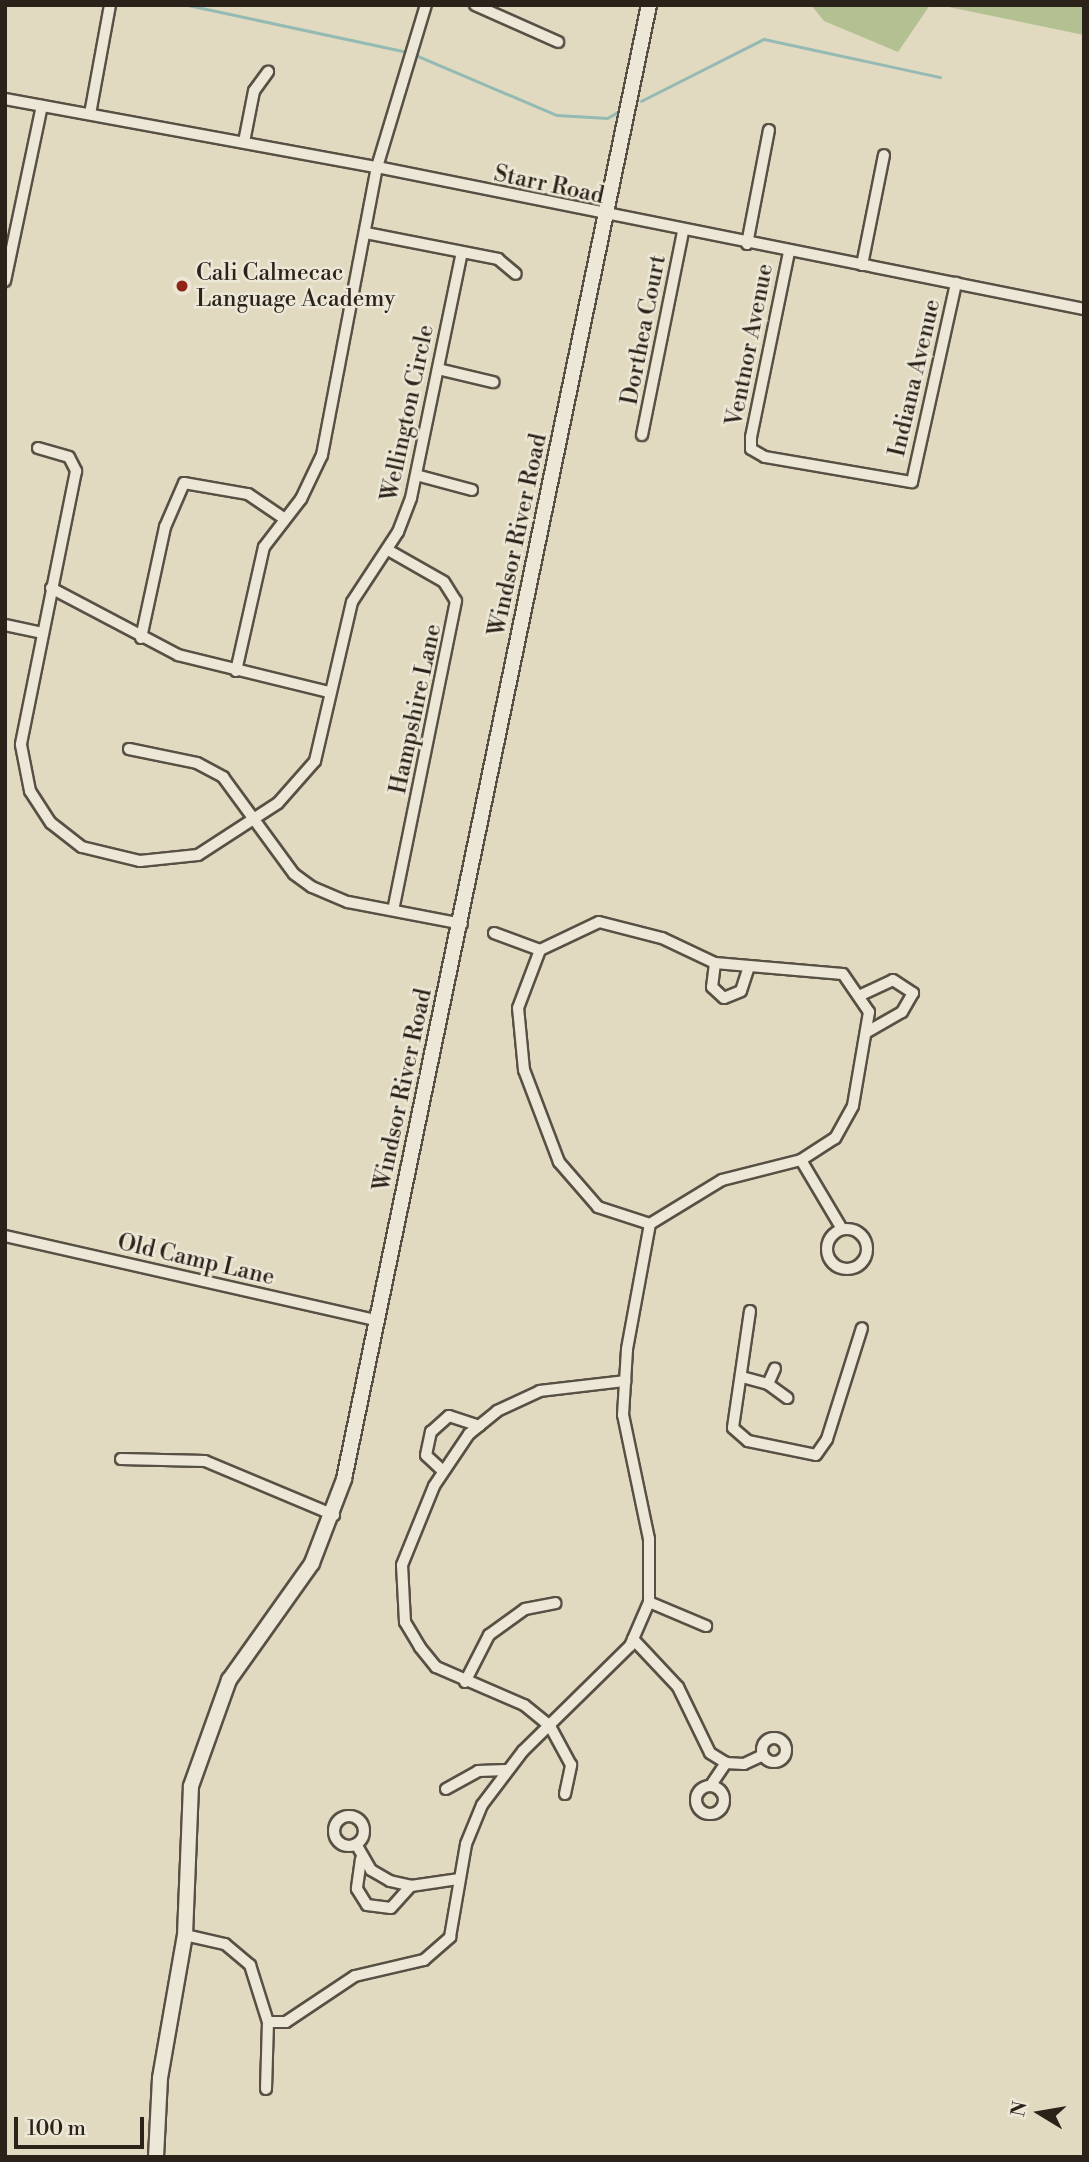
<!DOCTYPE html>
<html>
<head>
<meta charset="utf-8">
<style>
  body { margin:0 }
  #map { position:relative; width:1089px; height:2162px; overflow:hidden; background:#e1dac0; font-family:"Libre Bodoni",serif }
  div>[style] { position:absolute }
  .green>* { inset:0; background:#b3c092 }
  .stream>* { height:2.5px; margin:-1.25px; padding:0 1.25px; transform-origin:1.25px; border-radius:1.25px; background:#94bab3 }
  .roads { filter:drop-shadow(2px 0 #585044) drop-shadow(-2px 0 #585044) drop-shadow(0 2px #585044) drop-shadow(0 -2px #585044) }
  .minor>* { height:10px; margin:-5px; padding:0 5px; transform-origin:5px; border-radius:5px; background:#ece7d6 }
  .minor>.ring { margin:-5px; padding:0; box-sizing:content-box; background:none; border:10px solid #ece7d6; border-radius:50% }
  .secondary>* { height:14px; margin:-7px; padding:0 7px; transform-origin:7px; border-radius:7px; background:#ece7d6 }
  .dots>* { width:19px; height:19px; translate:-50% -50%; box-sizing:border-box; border:4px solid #ece7d6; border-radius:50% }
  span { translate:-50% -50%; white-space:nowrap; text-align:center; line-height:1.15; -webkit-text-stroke:5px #ece7d6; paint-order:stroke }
  .street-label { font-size:23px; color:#2b221a }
  .poi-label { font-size:23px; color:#2b221a }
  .left { translate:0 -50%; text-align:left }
  .frame { position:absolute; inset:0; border:7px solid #2b221a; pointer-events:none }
  .north { position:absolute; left:1005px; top:2078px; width:70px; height:70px; -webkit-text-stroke:5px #ece7d6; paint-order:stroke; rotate:281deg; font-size:19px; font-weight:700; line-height:28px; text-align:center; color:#2b221a }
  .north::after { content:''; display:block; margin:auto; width:24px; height:32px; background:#2b221a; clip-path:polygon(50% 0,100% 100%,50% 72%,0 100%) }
  .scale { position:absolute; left:14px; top:2117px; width:130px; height:32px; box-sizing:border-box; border:4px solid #2b221a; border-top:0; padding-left:9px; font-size:21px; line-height:24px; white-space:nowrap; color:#2b221a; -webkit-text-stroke:5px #ece7d6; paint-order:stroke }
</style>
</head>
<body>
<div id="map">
  <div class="green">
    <i style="clip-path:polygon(811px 5px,930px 5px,898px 52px,824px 21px)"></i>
    <i style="clip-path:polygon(939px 5px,1084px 5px,1084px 35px)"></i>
  </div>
  <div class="stream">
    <i style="left:188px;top:5px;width:224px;rotate:12.1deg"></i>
    <i style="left:413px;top:54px;width:156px;rotate:23deg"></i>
    <i style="left:557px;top:115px;width:50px;rotate:3.4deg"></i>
    <i style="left:607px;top:118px;width:15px;rotate:-28deg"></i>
    <i style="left:641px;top:101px;width:138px;rotate:-26.8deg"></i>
    <i style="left:764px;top:39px;width:180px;rotate:12.2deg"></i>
  </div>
  <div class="roads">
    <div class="minor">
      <i style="left:475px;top:5px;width:91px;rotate:24deg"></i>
      <i style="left:5px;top:99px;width:378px;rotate:10.4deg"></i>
      <i style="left:377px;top:167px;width:721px;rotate:11.36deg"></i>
      <i style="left:90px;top:114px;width:111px;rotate:-79.6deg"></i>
      <i style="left:244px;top:142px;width:52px;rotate:-78.9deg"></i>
      <i style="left:254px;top:91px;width:24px;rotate:-54deg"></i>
      <i style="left:366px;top:233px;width:135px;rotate:11.1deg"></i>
      <i style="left:498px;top:259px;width:23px;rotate:40deg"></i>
      <i style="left:747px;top:244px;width:116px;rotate:-79.1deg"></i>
      <i style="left:789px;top:252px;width:189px;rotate:101.6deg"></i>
      <i style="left:751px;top:437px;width:12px;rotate:90deg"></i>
      <i style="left:751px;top:449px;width:16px;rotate:30deg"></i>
      <i style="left:765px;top:457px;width:149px;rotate:9.7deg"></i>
      <i style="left:912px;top:482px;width:204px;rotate:-77.5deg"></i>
      <i style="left:862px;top:265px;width:112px;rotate:-78.7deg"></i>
      <i style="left:5px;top:281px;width:179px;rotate:-78.1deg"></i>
      <i style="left:438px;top:369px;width:57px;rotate:13.3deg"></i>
      <i style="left:642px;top:435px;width:207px;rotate:-78.6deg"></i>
      <i style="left:38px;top:448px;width:32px;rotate:16deg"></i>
      <i style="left:69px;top:457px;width:16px;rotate:63deg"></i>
      <i style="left:76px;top:471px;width:279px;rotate:101.4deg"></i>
      <i style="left:21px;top:745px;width:47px;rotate:78.9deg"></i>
      <i style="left:30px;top:791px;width:38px;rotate:57deg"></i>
      <i style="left:51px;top:823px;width:39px;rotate:38deg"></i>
      <i style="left:82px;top:847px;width:60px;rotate:13.6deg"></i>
      <i style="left:140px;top:861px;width:58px;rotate:-5.9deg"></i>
      <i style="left:198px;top:855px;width:95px;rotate:-33deg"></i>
      <i style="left:278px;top:803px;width:56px;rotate:-48.6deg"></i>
      <i style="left:315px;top:761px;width:163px;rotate:-76.9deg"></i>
      <i style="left:352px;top:602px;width:84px;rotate:-56.7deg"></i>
      <i style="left:398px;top:532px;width:36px;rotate:-69deg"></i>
      <i style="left:411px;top:498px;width:251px;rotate:-78.3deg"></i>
      <i style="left:416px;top:475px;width:58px;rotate:15deg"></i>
      <i style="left:388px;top:550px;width:64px;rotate:29.7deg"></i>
      <i style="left:444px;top:582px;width:22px;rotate:58deg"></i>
      <i style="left:456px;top:601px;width:315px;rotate:101.5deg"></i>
      <i style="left:51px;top:588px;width:144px;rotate:27.8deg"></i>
      <i style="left:178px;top:655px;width:155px;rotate:13.8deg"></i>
      <i style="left:5px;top:625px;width:39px;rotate:12deg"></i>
      <i style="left:141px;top:638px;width:114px;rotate:-77.8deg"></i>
      <i style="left:165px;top:527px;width:48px;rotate:-66.6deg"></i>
      <i style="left:184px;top:483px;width:65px;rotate:9.8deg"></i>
      <i style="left:248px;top:494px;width:41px;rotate:34.1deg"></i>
      <i style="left:236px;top:671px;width:127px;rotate:-77.3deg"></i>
      <i style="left:264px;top:547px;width:61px;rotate:-52.4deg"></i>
      <i style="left:301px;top:499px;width:49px;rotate:-64.5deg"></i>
      <i style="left:322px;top:455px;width:293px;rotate:-79.2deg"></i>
      <i style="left:377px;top:167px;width:169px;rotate:-73.2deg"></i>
      <i style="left:129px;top:749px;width:69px;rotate:11.6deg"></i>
      <i style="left:197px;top:763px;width:30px;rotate:28deg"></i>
      <i style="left:223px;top:777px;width:120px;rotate:53.8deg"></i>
      <i style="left:294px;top:874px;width:22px;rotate:36deg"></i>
      <i style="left:312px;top:887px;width:39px;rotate:23deg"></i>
      <i style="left:348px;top:902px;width:116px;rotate:10.9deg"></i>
      <i style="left:494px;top:933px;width:49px;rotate:20.3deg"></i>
      <i style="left:715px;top:963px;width:24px;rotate:97deg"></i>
      <i style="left:712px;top:987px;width:16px;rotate:43deg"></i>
      <i style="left:724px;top:998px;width:18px;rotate:-22deg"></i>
      <i style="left:741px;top:991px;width:23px;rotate:-72deg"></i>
      <i style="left:861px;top:995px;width:35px;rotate:-25deg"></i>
      <i style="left:893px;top:980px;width:24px;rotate:33deg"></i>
      <i style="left:913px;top:993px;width:22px;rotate:120deg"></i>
      <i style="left:902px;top:1012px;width:40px;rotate:150.3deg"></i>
      <i style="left:801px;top:1160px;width:80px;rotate:59.3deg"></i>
      <i class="ring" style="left:827px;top:1229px;width:30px;height:30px"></i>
      <i style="left:5px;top:1236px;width:383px;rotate:12.8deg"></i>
      <i style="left:750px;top:1311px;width:118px;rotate:98.3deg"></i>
      <i style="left:733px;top:1428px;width:20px;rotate:41deg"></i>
      <i style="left:748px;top:1441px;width:69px;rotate:11.6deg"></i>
      <i style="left:816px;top:1455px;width:19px;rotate:-55deg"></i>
      <i style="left:827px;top:1439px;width:116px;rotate:-72.5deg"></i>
      <i style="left:742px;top:1377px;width:27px;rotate:15deg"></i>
      <i style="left:768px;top:1384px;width:17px;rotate:-66deg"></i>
      <i style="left:768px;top:1384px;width:24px;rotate:36deg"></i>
      <i style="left:121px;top:1459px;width:84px;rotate:1.4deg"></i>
      <i style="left:205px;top:1461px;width:140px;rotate:22.7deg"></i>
      <i style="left:443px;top:1471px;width:23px;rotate:-137deg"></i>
      <i style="left:426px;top:1455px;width:24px;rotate:-78deg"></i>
      <i style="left:431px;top:1432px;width:24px;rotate:-42deg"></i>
      <i style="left:449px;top:1416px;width:32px;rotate:18deg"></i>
      <i style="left:649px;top:1602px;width:62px;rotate:22.8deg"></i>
      <i style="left:633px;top:1639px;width:66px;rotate:46.8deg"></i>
      <i style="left:678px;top:1687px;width:73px;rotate:64.1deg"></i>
      <i style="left:710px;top:1753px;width:19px;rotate:32deg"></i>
      <i style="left:726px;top:1763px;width:18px;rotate:3deg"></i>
      <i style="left:744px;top:1764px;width:21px;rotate:-25deg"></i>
      <i style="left:465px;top:1682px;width:53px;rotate:-62.9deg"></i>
      <i style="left:489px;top:1635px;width:44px;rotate:-35.8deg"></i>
      <i style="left:525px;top:1609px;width:31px;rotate:-11deg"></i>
      <i class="ring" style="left:762px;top:1738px;width:14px;height:14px"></i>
      <i style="left:711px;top:1785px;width:27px;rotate:-56deg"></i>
      <i class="ring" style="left:696px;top:1786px;width:18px;height:18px"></i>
      <i style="left:446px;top:1789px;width:37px;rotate:-29deg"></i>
      <i style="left:478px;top:1771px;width:29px;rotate:-2deg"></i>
      <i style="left:565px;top:1794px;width:30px;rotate:-78deg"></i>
      <i style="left:571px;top:1765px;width:44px;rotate:-118.3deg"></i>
      <i style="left:550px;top:1726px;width:33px;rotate:-141deg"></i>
      <i style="left:524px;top:1705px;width:96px;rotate:-156.6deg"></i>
      <i style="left:436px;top:1667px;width:26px;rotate:-129deg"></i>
      <i style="left:420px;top:1647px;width:29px;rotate:-121deg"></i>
      <i style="left:405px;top:1622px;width:57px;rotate:-93deg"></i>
      <i style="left:402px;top:1565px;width:85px;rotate:-67.9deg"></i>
      <i style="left:434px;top:1486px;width:63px;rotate:-56.1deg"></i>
      <i style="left:469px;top:1434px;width:36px;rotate:-39deg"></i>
      <i style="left:497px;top:1411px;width:47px;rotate:-24.9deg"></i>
      <i style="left:540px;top:1391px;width:86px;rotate:-6.7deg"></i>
      <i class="ring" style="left:334px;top:1816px;width:20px;height:20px"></i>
      <i style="left:356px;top:1844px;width:30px;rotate:60deg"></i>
      <i style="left:371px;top:1870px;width:22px;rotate:30deg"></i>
      <i style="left:390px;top:1881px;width:22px;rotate:13deg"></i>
      <i style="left:411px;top:1886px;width:49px;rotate:-8.3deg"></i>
      <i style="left:361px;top:1859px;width:30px;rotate:98deg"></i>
      <i style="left:357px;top:1889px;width:19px;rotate:58deg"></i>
      <i style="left:367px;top:1905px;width:24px;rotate:7deg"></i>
      <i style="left:391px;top:1908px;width:30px;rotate:-48deg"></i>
      <i style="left:185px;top:1935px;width:41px;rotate:12.7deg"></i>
      <i style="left:225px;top:1944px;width:33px;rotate:40deg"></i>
      <i style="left:250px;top:1965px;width:60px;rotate:72.5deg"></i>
      <i style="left:268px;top:2022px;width:67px;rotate:91.7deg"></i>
      <i style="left:268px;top:2022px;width:18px"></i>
      <i style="left:286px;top:2022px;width:83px;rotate:-33.7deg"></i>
      <i style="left:355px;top:1976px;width:71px;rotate:-13.1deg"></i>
      <i style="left:424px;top:1960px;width:35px;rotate:-41deg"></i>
      <i style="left:450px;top:1937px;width:94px;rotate:-80.2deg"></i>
      <i style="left:466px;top:1844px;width:42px;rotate:-67.7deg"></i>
      <i style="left:482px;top:1805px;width:68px;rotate:-52.8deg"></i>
      <i style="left:523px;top:1751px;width:150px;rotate:-44.5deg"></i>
      <i style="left:630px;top:1646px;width:48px;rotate:-66.6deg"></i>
      <i style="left:649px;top:1602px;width:63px;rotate:-90deg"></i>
      <i style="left:649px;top:1539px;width:127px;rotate:-101.8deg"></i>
      <i style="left:623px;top:1415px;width:66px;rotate:-86.5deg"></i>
      <i style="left:627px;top:1349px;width:127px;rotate:-79.6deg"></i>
      <i style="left:650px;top:1224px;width:55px;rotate:-161.9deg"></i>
      <i style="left:598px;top:1207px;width:60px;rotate:-130.9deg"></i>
      <i style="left:559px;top:1162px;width:98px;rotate:-110.8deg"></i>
      <i style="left:524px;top:1070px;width:62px;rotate:-95.5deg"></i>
      <i style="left:518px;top:1008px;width:62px;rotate:-69.2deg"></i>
      <i style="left:540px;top:950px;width:65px;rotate:-25.4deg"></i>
      <i style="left:599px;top:922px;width:65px;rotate:14.3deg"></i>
      <i style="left:662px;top:938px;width:59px;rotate:25.3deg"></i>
      <i style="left:715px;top:963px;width:128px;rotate:4.9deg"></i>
      <i style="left:843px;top:974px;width:46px;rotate:55.6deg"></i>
      <i style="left:869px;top:1012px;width:95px;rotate:99.7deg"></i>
      <i style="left:853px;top:1106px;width:37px;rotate:119deg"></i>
      <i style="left:835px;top:1138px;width:40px;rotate:147.1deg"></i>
      <i style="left:801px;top:1160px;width:81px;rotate:165.8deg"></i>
      <i style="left:722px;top:1180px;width:84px;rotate:148.6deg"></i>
    </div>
    <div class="secondary">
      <i style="left:156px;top:2157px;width:79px;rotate:-87.1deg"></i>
      <i style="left:160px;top:2078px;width:145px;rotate:-80.1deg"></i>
      <i style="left:185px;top:1935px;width:149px;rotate:-87.7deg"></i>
      <i style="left:191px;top:1786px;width:113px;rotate:-70.3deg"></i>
      <i style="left:229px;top:1680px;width:143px;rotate:-54.6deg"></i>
      <i style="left:312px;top:1563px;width:90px;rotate:-69.1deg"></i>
      <i style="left:344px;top:1479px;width:1505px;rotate:-78.31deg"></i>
    </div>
  </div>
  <div class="dots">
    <i style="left:182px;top:286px;background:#8f2418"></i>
  </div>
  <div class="street-label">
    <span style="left:549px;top:185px;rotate:12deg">Starr Road</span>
    <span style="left:644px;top:330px;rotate:-79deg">Dorthea Court</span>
    <span style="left:750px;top:345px;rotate:-79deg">Ventnor Avenue</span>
    <span style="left:915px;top:378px;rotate:-77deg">Indiana Avenue</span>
    <span style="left:408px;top:413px;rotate:-78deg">Wellington Circle</span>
    <span style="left:518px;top:535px;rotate:-78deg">Windsor River Road</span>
    <span style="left:416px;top:709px;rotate:-78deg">Hampshire Lane</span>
    <span style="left:403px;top:1090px;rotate:-78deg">Windsor River Road</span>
    <span style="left:196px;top:1260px;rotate:13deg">Old Camp Lane</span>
  </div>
  <div class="poi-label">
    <span class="left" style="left:196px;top:286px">Cali Calmecac<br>Language Academy</span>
  </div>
  <div class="frame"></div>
  <div class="north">N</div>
  <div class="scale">100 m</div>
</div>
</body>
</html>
